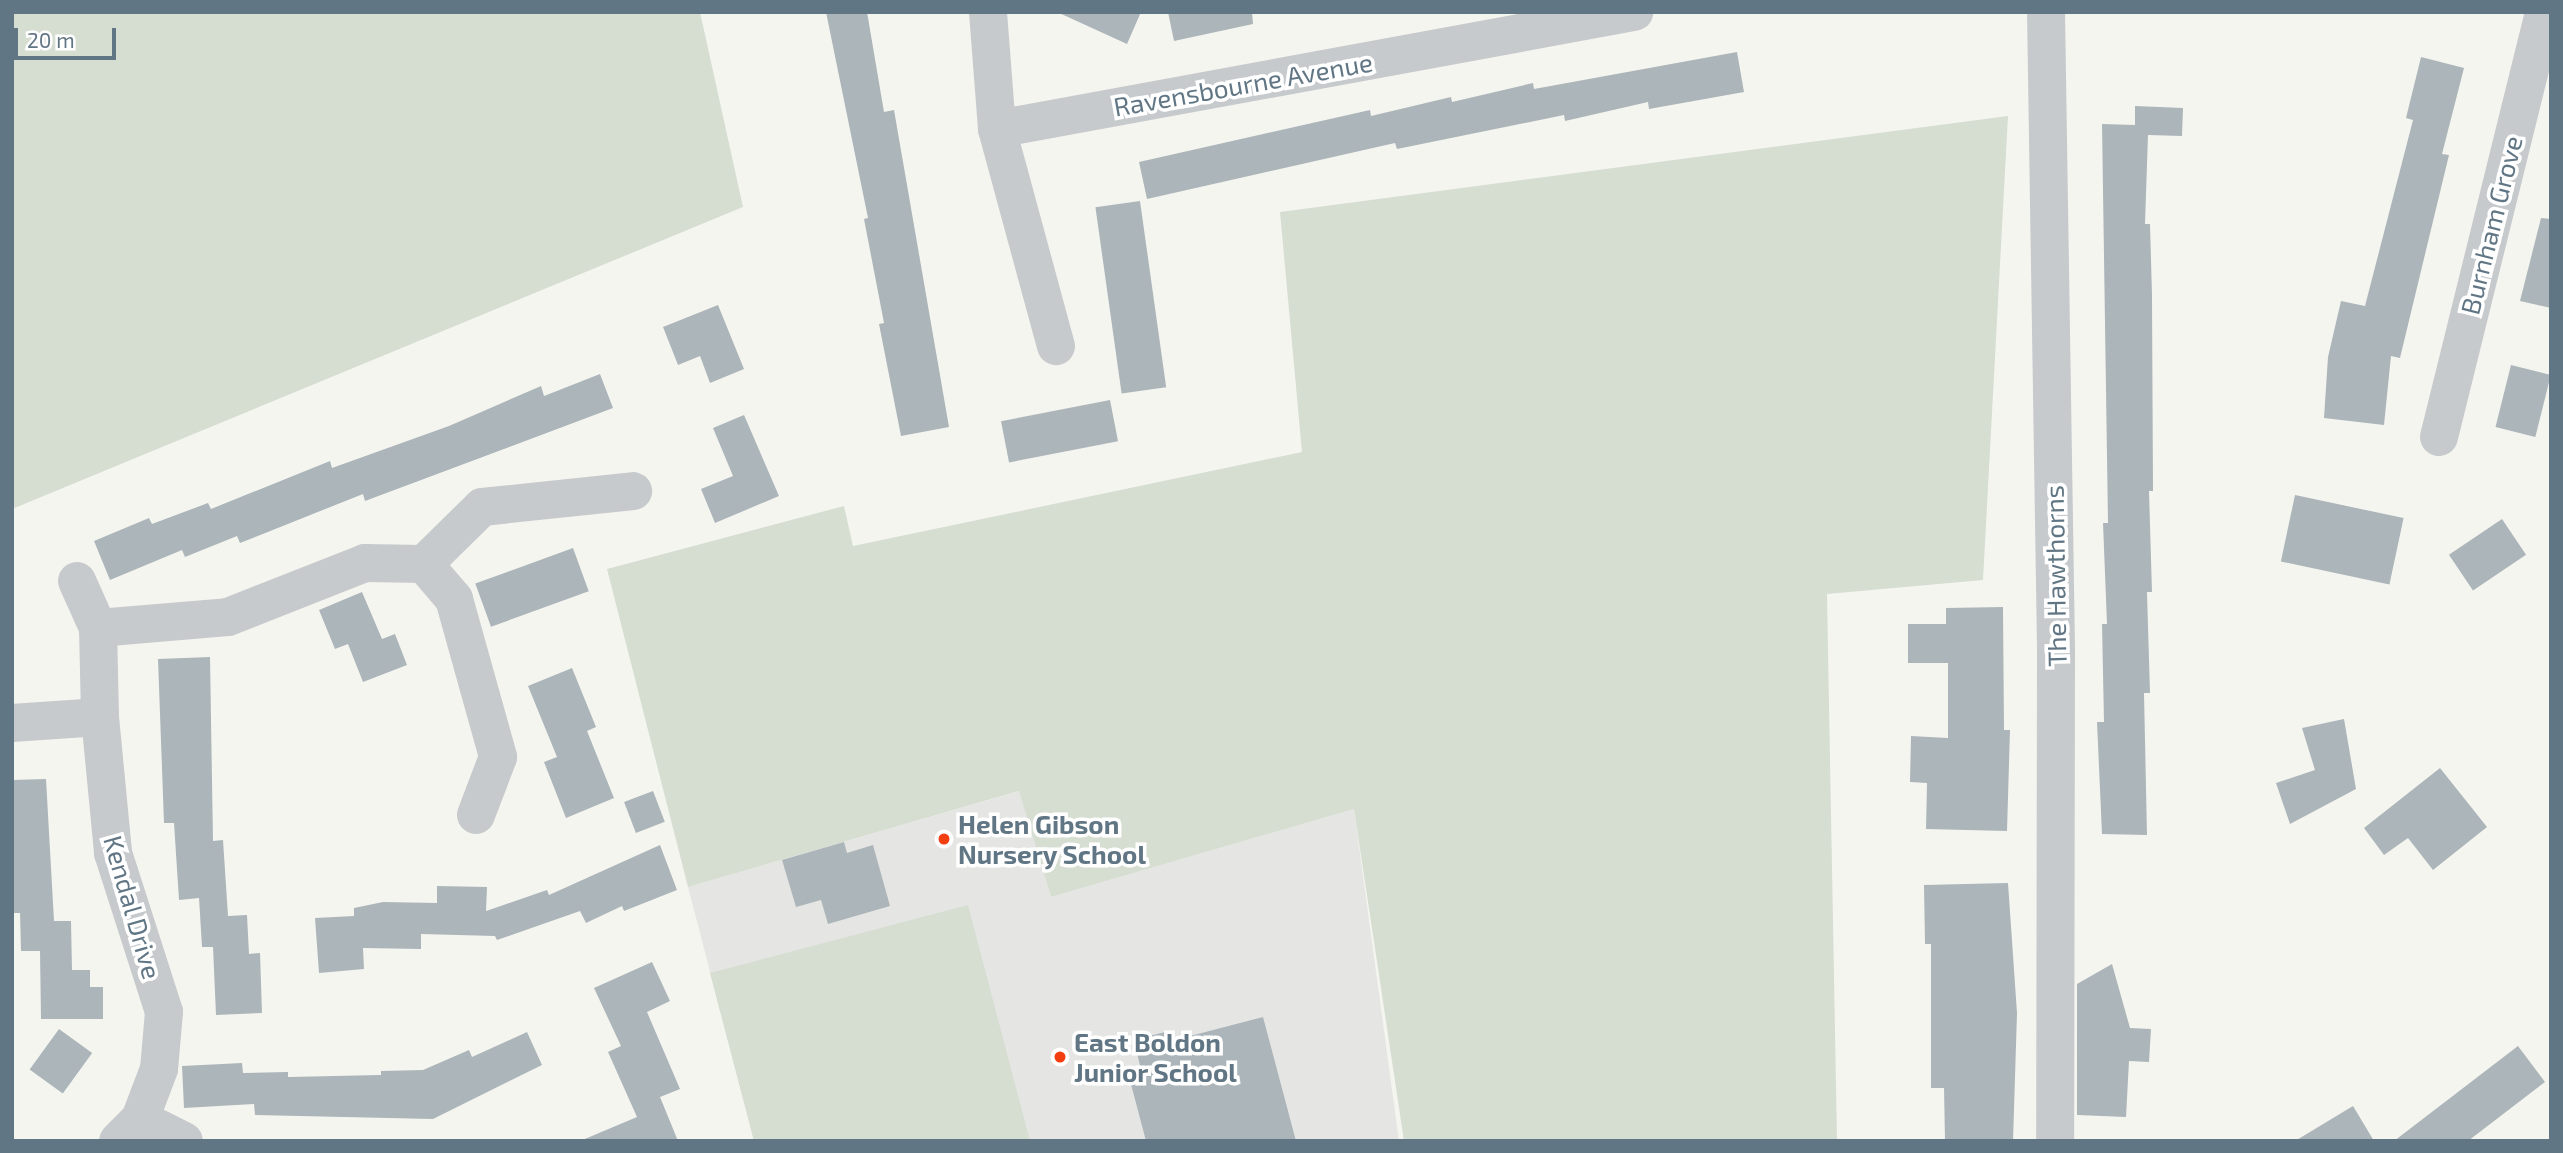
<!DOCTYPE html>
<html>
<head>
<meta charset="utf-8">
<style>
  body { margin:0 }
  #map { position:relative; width:2563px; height:1153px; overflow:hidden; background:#f5f5f0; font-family:"Exo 2",sans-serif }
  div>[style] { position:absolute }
  .built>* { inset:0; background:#e5e6e4 }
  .green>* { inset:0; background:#d6ddd1 }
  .building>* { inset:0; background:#acb5b9; transform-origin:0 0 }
  .minor>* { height:38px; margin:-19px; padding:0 19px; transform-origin:19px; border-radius:19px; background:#c7cacd }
  .dots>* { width:19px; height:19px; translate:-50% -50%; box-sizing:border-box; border:4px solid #fff; border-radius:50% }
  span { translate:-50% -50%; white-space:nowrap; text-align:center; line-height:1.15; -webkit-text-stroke:7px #fff; paint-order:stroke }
  .street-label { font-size:26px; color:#617684 }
  .poi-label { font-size:26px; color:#617684; font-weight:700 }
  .left { translate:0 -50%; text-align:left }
  .frame { position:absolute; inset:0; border:14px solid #617684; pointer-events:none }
  .scale { position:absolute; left:14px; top:28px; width:102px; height:32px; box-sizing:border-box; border:4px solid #617684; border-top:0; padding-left:9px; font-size:21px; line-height:24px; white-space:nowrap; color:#617684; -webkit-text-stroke:5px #fff; paint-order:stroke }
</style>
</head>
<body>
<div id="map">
  <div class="built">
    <i style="clip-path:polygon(1020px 791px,1051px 897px,1354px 809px,1399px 1141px,754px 1141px,688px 887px)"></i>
  </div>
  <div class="green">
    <i style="clip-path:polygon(12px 12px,700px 12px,743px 207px,12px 509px)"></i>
    <i style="clip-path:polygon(2008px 116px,1983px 580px,1827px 594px,1837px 1141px,1404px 1141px,1354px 809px,1051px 897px,1019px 791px,688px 887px,607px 569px,844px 506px,853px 546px,1302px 452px,1280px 212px)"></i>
    <i style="clip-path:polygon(968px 905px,1030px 1141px,754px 1141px,710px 973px)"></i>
  </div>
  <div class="building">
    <i style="clip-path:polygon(826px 12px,867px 12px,884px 112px,894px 110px,949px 427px,901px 436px,879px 324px,884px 323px,864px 219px,868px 218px)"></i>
    <i style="clip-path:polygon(1057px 12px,1141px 12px,1127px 44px)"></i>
    <i style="clip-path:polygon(1168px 12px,1252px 12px,1253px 24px,1174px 41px)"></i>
    <i style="clip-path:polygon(1737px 52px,1744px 92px,1649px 109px,1648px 102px,1565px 121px,1564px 115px,1397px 149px,1395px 143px,1147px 199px,1139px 162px,1370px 110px,1371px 116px,1451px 97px,1452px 102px,1533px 83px,1534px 89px)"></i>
    <i style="clip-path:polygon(2421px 57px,2464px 68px,2442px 154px,2449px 155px,2400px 358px,2391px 356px,2384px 425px,2324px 418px,2328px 357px,2341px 301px,2365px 306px,2413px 120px,2406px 118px)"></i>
    <i style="clip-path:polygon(2135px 106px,2183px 108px,2182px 136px,2148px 135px,2145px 224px,2150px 224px,2152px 295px,2153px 491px,2149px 491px,2152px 592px,2147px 592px,2150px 693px,2144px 693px,2147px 835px,2102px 834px,2097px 722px,2104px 722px,2102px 624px,2107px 624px,2103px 523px,2108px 523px,2102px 124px,2135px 125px)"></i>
    <i style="left:1140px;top:201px;width:188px;height:45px;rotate:82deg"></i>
    <i style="clip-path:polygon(2541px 218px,2551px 219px,2551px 308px,2520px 301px)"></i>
    <i style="clip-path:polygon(718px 305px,744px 369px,710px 383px,700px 356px,678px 365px,663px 327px)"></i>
    <i style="left:2511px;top:365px;width:41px;height:64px;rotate:14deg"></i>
    <i style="clip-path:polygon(600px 374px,613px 408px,365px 501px,363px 494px,240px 543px,237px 536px,185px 557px,182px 550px,110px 580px,94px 541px,149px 518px,152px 524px,208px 503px,211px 509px,330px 461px,332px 468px,449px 426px,541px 386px,544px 396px)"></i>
    <i style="left:1110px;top:400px;width:42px;height:111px;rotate:79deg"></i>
    <i style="clip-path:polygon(744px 415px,779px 496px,715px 523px,701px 489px,733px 476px,713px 428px)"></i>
    <i style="left:2295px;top:495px;width:111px;height:68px;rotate:12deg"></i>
    <i style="left:2502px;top:519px;width:43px;height:64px;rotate:56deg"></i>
    <i style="left:573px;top:548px;width:46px;height:104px;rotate:70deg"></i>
    <i style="clip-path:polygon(362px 592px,382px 639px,395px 634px,407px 665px,363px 682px,348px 644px,335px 649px,319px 610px)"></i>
    <i style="clip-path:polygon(2003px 607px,2004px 730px,2010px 730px,2007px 831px,1926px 829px,1927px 783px,1910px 782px,1911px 736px,1948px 738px,1948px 663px,1908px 663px,1908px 624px,1946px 624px,1946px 608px)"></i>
    <i style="clip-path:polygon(210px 657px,213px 841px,223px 840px,228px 916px,247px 915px,249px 954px,260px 953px,262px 1013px,216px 1015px,213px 947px,202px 947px,199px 898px,179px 900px,174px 823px,164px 823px,158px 659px)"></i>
    <i style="clip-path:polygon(572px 668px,596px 727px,587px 731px,614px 798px,566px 818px,544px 762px,557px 757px,528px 686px)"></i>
    <i style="clip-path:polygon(2344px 719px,2356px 789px,2290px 824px,2276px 783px,2315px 770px,2302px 728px)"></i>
    <i style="clip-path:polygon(2440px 768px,2487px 827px,2433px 870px,2408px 838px,2384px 855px,2364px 828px)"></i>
    <i style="clip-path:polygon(46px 779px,54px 921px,71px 921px,72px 970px,90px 970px,90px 987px,103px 987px,103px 1019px,41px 1019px,40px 951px,21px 951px,20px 913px,12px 913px,12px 780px)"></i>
    <i style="left:653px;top:791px;width:33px;height:31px;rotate:69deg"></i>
    <i style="clip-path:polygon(844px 842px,847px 853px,873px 845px,890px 906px,828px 924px,821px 900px,796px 907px,782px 860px)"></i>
    <i style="clip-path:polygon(660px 845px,677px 890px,624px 911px,622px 906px,586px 923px,580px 911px,497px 940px,495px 936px,421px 934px,421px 949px,363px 948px,364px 969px,319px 973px,315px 918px,354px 916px,354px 908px,383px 902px,437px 903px,437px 886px,487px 887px,486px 911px,547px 890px,549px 895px)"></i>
    <i style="clip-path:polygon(2008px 883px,2017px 1013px,2013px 1141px,1945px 1141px,1944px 1088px,1931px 1088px,1931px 944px,1925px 944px,1924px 885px)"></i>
    <i style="clip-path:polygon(652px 962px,670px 1001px,647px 1012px,680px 1089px,660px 1097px,678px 1141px,580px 1141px,637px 1117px,608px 1052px,621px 1046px,594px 988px)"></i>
    <i style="clip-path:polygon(2112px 964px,2130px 1028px,2151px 1029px,2149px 1062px,2129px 1061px,2126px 1117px,2077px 1115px,2077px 984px)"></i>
    <i style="clip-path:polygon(1263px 1017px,1296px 1141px,1146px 1141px,1128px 1073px,1141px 1070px,1134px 1040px,1165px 1032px,1167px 1042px)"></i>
    <i style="left:59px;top:1029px;width:41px;height:50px;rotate:36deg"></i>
    <i style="clip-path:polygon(527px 1032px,542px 1065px,433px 1119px,255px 1115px,254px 1104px,184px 1108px,182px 1066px,242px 1063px,243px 1073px,288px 1072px,288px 1077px,381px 1075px,381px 1071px,423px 1070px,469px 1050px,472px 1057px)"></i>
    <i style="clip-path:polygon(2518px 1046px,2545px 1082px,2468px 1141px,2394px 1141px)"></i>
    <i style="clip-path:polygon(2353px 1106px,2374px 1141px,2295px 1141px)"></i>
  </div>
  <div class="minor">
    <i style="left:988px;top:12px;width:117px;rotate:85.6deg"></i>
    <i style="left:997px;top:129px;width:225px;rotate:74.8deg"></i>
    <i style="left:2046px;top:12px;width:638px;rotate:89.1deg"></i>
    <i style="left:2056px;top:650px;width:491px;rotate:90.1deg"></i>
    <i style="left:997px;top:129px;width:648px;rotate:-10.41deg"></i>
    <i style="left:2439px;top:437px;width:438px;rotate:-76.1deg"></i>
    <i style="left:424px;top:564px;width:81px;rotate:-44.5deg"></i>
    <i style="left:482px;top:507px;width:152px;rotate:-6deg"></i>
    <i style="left:77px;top:581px;width:51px;rotate:65.9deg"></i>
    <i style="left:98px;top:628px;width:89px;rotate:88.7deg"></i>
    <i style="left:100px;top:717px;width:137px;rotate:84.5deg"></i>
    <i style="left:113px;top:853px;width:167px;rotate:72.2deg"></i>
    <i style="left:164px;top:1012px;width:57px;rotate:95deg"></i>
    <i style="left:159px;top:1069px;width:53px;rotate:110.8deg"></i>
    <i style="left:140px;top:1119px;width:31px;rotate:135deg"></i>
    <i style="left:98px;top:628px;width:130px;rotate:-4.8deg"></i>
    <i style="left:228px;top:617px;width:147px;rotate:-21.5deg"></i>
    <i style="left:365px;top:563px;width:59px;rotate:1deg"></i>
    <i style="left:424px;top:564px;width:46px;rotate:49.4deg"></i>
    <i style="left:454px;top:599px;width:164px;rotate:74.4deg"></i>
    <i style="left:498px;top:757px;width:62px;rotate:110.8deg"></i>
    <i style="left:12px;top:723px;width:88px;rotate:-3.9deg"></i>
    <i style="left:140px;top:1119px;width:49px;rotate:26.6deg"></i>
  </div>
  <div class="dots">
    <i style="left:944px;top:839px;background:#f33e12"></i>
    <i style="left:1060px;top:1057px;background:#f33e12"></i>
  </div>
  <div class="street-label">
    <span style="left:1243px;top:84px;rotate:-10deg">Ravensbourne Avenue</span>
    <span style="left:2491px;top:225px;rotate:-76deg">Burnham Grove</span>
    <span style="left:2055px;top:576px;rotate:-91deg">The Hawthorns</span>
    <span style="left:133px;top:907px;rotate:74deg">Kendal Drive</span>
  </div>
  <div class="poi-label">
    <span class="left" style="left:958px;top:839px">Helen Gibson<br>Nursery School</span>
    <span class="left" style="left:1074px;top:1057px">East Boldon<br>Junior School</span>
  </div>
  <div class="frame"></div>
  <div class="scale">20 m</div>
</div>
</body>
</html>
